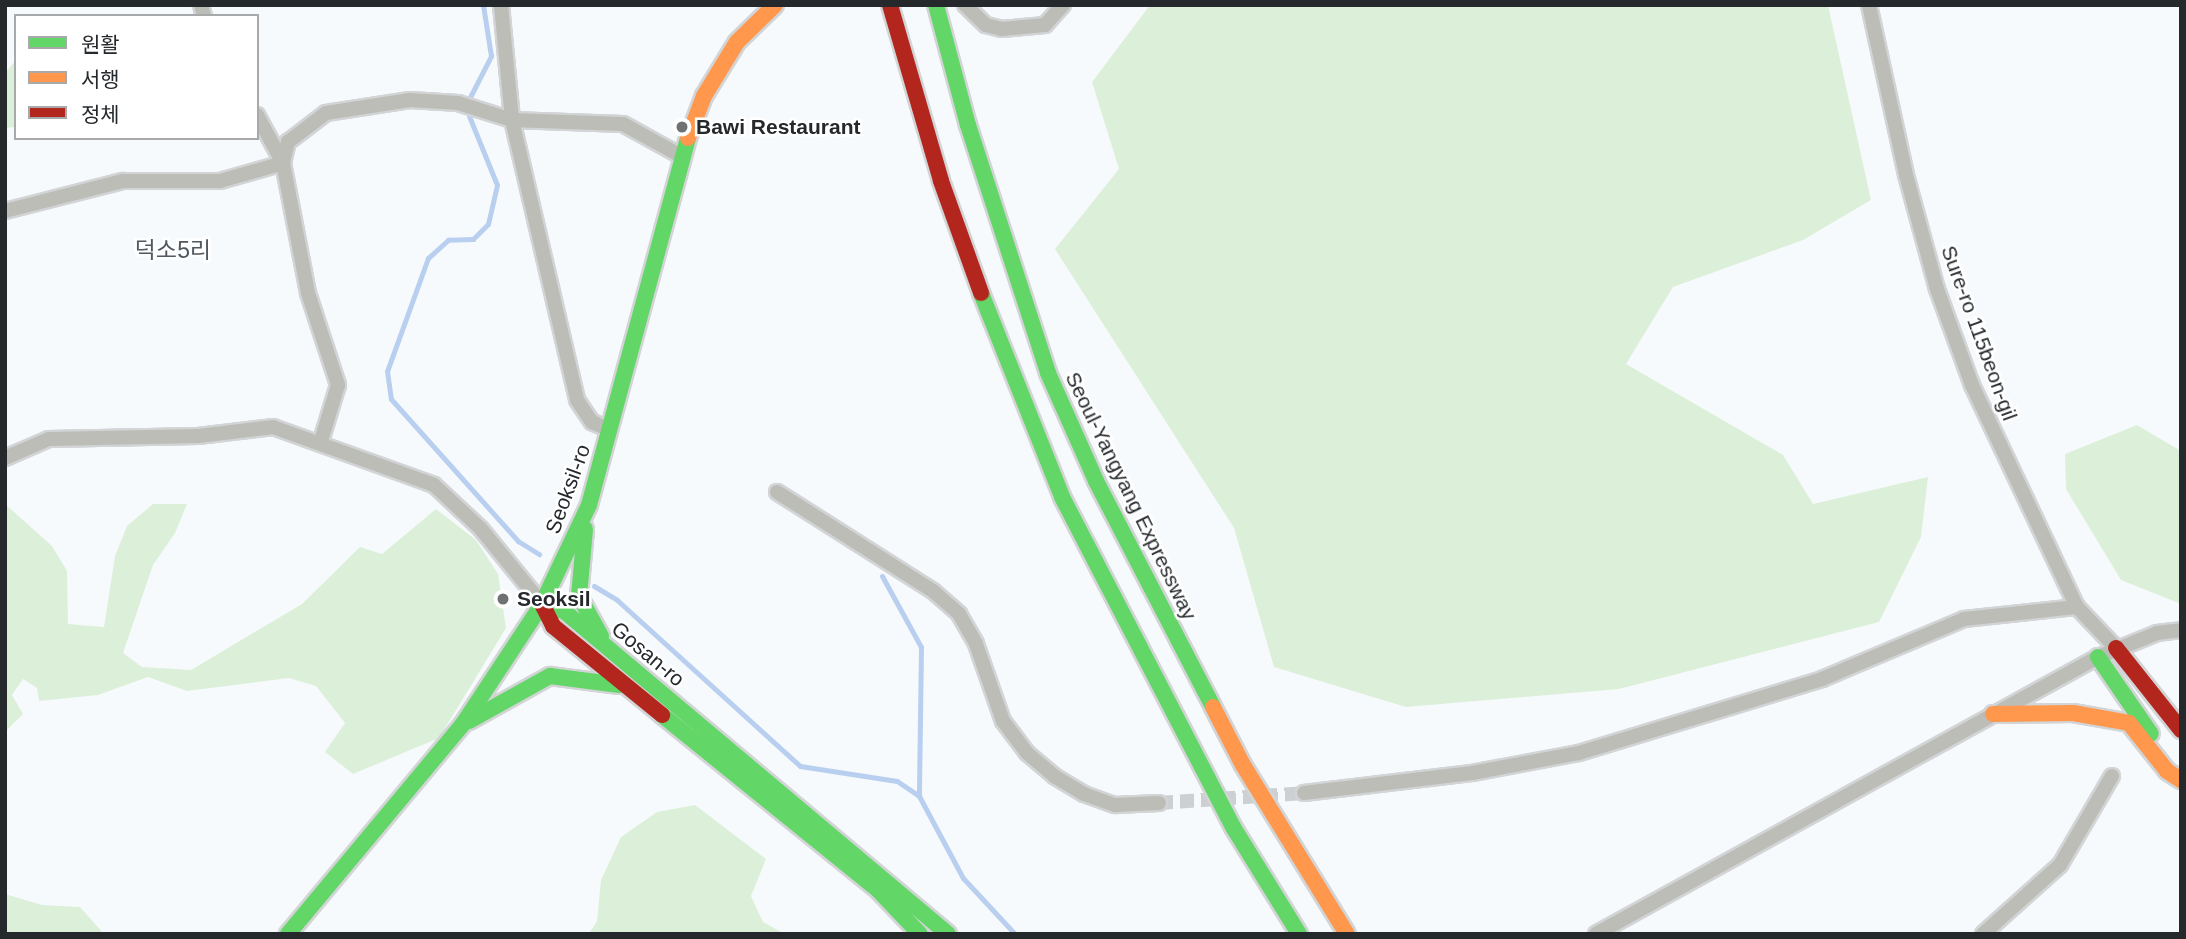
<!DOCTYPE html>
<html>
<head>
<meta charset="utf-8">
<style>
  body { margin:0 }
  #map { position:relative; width:2186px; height:939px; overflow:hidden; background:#f7fafc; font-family:Arial,"Noto Sans KR",sans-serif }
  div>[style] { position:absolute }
  .green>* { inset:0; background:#dcf0d9 }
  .stream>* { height:5px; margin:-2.5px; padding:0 2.5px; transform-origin:2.5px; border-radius:2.5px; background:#b9cfef }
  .street-tunnel>* { height:14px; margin-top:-7px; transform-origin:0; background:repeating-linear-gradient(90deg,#cdd0d2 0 14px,transparent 0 21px) }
  .roads { filter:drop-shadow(2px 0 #d2d4d6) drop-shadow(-2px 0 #d2d4d6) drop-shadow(0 2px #d2d4d6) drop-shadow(0 -2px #d2d4d6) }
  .street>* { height:14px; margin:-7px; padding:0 7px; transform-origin:7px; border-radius:7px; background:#bcbdb7 }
  .fast>* { height:16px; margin:-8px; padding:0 8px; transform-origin:8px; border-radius:8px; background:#63d668 }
  .slow>* { height:16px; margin:-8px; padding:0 8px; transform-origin:8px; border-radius:8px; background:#ff974d }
  .jam>* { height:16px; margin:-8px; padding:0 8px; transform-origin:8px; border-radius:8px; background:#b3261e }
  .dots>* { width:19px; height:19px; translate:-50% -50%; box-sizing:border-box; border:4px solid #fff; border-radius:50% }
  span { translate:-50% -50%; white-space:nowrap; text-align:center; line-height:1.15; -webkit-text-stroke:5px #fff; paint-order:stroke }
  .poi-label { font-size:21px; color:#25292c; font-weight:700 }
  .left { translate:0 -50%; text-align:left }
  .street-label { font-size:21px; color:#25292c }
  .neighbourhood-label { font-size:23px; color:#505960 }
  .frame { position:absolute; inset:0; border:7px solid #25292c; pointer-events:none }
  .legend { position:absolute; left:14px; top:14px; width:245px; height:126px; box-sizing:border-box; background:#fff; border:2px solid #a8a9ab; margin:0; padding:9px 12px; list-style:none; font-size:21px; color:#25292c }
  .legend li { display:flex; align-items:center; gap:14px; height:35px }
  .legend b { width:35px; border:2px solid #a8a9ab }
</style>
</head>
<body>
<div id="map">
  <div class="green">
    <i style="clip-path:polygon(1150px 5px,1828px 5px,1871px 200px,1803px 240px,1673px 287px,1626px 364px,1783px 455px,1813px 504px,1928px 477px,1921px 537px,1879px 622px,1619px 689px,1406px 707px,1274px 667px,1234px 528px,1055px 249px,1119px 169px,1092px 82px)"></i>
    <i style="clip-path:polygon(16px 60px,16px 127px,5px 128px,5px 73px)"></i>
    <i style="clip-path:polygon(2137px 425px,2181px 451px,2181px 604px,2121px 580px,2066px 489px,2065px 454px)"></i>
    <i style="clip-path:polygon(5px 504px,52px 546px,67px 571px,68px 624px,104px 627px,115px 556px,127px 526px,153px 504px,187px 504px,175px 533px,153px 565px,123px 653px,142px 667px,191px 670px,302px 604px,360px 547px,382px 554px,436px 509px,476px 540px,498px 574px,506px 628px,439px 738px,353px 774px,325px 752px,345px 723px,316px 686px,289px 678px,187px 691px,148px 677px,98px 695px,39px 701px,37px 688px,23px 679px,12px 695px,23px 714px,5px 732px)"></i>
    <i style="clip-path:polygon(695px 805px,766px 859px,751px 896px,763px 922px,785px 934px,589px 934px,597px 921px,601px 880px,621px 837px,657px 812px)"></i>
    <i style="clip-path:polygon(5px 894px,42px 905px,80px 907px,104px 934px,5px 934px)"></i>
  </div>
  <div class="stream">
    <i style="left:468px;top:101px;width:51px;rotate:-62.9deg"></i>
    <i style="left:491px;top:56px;width:52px;rotate:-98.9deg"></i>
    <i style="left:469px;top:116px;width:74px;rotate:67.9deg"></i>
    <i style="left:497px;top:185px;width:40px;rotate:103deg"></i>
    <i style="left:488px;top:224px;width:21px;rotate:135deg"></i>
    <i style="left:473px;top:239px;width:25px;rotate:178deg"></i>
    <i style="left:448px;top:240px;width:27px;rotate:138deg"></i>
    <i style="left:428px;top:258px;width:120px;rotate:109.9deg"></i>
    <i style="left:387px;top:371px;width:28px;rotate:82deg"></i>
    <i style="left:391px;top:399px;width:191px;rotate:48.2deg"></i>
    <i style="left:518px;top:541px;width:25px;rotate:32deg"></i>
    <i style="left:882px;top:576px;width:81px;rotate:61.2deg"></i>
    <i style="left:921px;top:647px;width:149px;rotate:90.8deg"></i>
    <i style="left:594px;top:586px;width:27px;rotate:31deg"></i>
    <i style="left:617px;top:600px;width:247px;rotate:42.2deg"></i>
    <i style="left:800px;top:766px;width:98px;rotate:8.8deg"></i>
    <i style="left:897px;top:781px;width:27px;rotate:34deg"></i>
    <i style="left:919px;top:796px;width:93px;rotate:61.8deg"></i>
    <i style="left:963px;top:878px;width:76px;rotate:47.1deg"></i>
  </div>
  <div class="street-tunnel">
    <i style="left:1159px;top:803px;width:145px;rotate:-3.9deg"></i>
  </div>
  <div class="roads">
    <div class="street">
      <i style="left:201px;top:5px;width:11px;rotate:75deg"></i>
      <i style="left:501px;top:5px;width:116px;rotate:84.5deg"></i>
      <i style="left:512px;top:120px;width:287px;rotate:76.9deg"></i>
      <i style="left:577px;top:400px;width:27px;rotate:56deg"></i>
      <i style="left:592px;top:422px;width:20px;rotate:24deg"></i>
      <i style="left:965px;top:5px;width:29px;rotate:44deg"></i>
      <i style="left:986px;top:25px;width:16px;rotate:14deg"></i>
      <i style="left:1002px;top:29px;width:43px;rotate:-5.3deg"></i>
      <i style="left:1045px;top:25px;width:27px;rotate:-48deg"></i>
      <i style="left:1869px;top:5px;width:174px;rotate:77.7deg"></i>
      <i style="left:1906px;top:175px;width:118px;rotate:74.8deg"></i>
      <i style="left:1937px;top:289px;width:102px;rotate:70deg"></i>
      <i style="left:1972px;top:385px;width:246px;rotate:64.7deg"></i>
      <i style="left:2077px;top:607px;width:57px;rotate:46.4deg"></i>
      <i style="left:257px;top:115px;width:55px;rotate:61.6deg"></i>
      <i style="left:283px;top:163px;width:132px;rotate:79.1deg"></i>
      <i style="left:308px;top:293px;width:97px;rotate:71.9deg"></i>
      <i style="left:338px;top:385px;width:59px;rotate:106.9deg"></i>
      <i style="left:5px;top:211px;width:122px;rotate:-14.3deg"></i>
      <i style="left:123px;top:181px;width:97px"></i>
      <i style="left:220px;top:181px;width:66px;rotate:-15.9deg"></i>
      <i style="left:283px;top:163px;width:22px;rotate:-77deg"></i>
      <i style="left:288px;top:142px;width:48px;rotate:-37.3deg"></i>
      <i style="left:326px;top:113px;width:85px;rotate:-8.8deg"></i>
      <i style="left:410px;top:100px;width:48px;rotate:3.6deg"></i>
      <i style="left:458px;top:103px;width:57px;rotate:17.5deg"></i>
      <i style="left:512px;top:120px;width:111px;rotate:2.1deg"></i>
      <i style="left:623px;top:124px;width:66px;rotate:28.9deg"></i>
      <i style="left:5px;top:458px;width:48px;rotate:-23.4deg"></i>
      <i style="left:49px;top:439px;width:149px;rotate:-1.2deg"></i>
      <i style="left:198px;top:436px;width:76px;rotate:-6.8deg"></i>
      <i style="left:273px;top:427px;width:171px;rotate:19.8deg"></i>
      <i style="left:434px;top:485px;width:64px;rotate:43.1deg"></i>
      <i style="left:481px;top:529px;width:97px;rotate:50.9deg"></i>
      <i style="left:777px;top:492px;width:185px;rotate:32.4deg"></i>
      <i style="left:933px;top:591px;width:35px;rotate:41deg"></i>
      <i style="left:959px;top:614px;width:34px;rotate:60deg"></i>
      <i style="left:976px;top:644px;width:82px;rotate:70.7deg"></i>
      <i style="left:1003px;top:721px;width:40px;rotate:53deg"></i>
      <i style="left:1027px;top:753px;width:35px;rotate:40deg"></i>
      <i style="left:1054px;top:776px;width:35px;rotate:31deg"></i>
      <i style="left:1084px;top:794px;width:33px;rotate:20deg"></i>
      <i style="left:1115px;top:805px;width:44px;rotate:-2.6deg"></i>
      <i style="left:1304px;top:793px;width:169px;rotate:-6.8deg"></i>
      <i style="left:1472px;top:773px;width:109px;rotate:-10.6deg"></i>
      <i style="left:1579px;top:753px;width:254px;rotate:-16.9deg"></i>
      <i style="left:1822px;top:679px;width:154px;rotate:-22.9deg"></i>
      <i style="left:1964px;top:619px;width:114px;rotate:-6.1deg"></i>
      <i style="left:1596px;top:934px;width:573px;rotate:-28.89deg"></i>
      <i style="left:2098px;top:657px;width:64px;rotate:-22.1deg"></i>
      <i style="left:2157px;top:633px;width:24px;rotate:-7deg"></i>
      <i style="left:1983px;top:934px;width:103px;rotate:-41.9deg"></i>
      <i style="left:2060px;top:865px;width:103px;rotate:-59.7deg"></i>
    </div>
    <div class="fast">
      <i style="left:936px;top:5px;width:124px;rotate:75.1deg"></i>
      <i style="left:968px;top:125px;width:261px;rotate:72.1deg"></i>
      <i style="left:1048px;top:373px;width:118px;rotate:66deg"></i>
      <i style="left:1096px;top:481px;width:254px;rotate:62.6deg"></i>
      <i style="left:981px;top:293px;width:219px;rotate:68.3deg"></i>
      <i style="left:1062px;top:497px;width:372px;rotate:62.6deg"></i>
      <i style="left:1233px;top:827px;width:126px;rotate:58.3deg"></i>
      <i style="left:585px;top:529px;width:67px;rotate:95.1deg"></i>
      <i style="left:579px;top:596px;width:46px;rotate:61.2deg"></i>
      <i style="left:542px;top:604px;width:23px;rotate:18deg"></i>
      <i style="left:564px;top:611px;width:502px;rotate:40.07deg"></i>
      <i style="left:2098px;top:657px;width:93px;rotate:55.5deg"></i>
      <i style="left:662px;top:715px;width:279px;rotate:39deg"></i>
      <i style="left:879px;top:891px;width:59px;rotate:46.4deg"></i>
      <i style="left:469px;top:721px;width:93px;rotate:-29.1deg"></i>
      <i style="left:550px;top:676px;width:70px;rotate:7.4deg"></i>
      <i style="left:288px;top:934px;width:273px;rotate:-50.2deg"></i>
      <i style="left:463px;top:724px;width:144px;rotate:-56.6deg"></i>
      <i style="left:542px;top:604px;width:110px;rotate:-64.6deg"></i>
      <i style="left:589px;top:505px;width:380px;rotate:-74.9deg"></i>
    </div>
    <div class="slow">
      <i style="left:688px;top:138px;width:45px;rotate:-69.1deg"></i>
      <i style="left:704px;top:96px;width:63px;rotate:-58.6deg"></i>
      <i style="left:737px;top:42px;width:53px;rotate:-44.2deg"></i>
      <i style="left:1213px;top:707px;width:65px;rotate:62.7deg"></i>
      <i style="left:1243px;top:765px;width:198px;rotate:58.4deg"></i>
      <i style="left:1993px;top:714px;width:80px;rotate:-0.7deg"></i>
      <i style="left:2073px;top:713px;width:57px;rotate:10.1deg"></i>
      <i style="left:2129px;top:723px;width:61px;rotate:51.6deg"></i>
      <i style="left:2167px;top:771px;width:17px;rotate:33deg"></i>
    </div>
    <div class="jam">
      <i style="left:890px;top:5px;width:183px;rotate:73.8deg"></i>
      <i style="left:941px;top:181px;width:119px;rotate:70.3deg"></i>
      <i style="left:542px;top:604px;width:25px;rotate:63deg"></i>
      <i style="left:553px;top:626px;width:141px;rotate:39.2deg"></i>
      <i style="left:2116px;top:648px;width:105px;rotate:51.6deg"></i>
    </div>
  </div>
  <div class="dots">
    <i style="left:682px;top:127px;background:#6e7275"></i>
    <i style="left:503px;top:599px;background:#6e7275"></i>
  </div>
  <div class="poi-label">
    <span class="left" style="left:696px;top:127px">Bawi Restaurant</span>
    <span class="left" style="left:517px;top:599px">Seoksil</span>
  </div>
  <div class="street-label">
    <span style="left:1979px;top:333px;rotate:70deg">Sure-ro 115beon-gil</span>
    <span style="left:568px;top:489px;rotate:-70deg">Seoksil-ro</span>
    <span style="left:1131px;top:496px;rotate:64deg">Seoul-Yangyang Expressway</span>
    <span style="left:648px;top:654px;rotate:40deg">Gosan-ro</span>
  </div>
  <div class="neighbourhood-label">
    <span style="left:173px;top:250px">덕소5리</span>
  </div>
  <div class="frame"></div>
  <ul class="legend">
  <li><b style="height:9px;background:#63d668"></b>원활</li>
  <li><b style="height:9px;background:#ff974d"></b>서행</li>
  <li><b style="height:9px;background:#b3261e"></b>정체</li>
  </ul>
</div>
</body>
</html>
